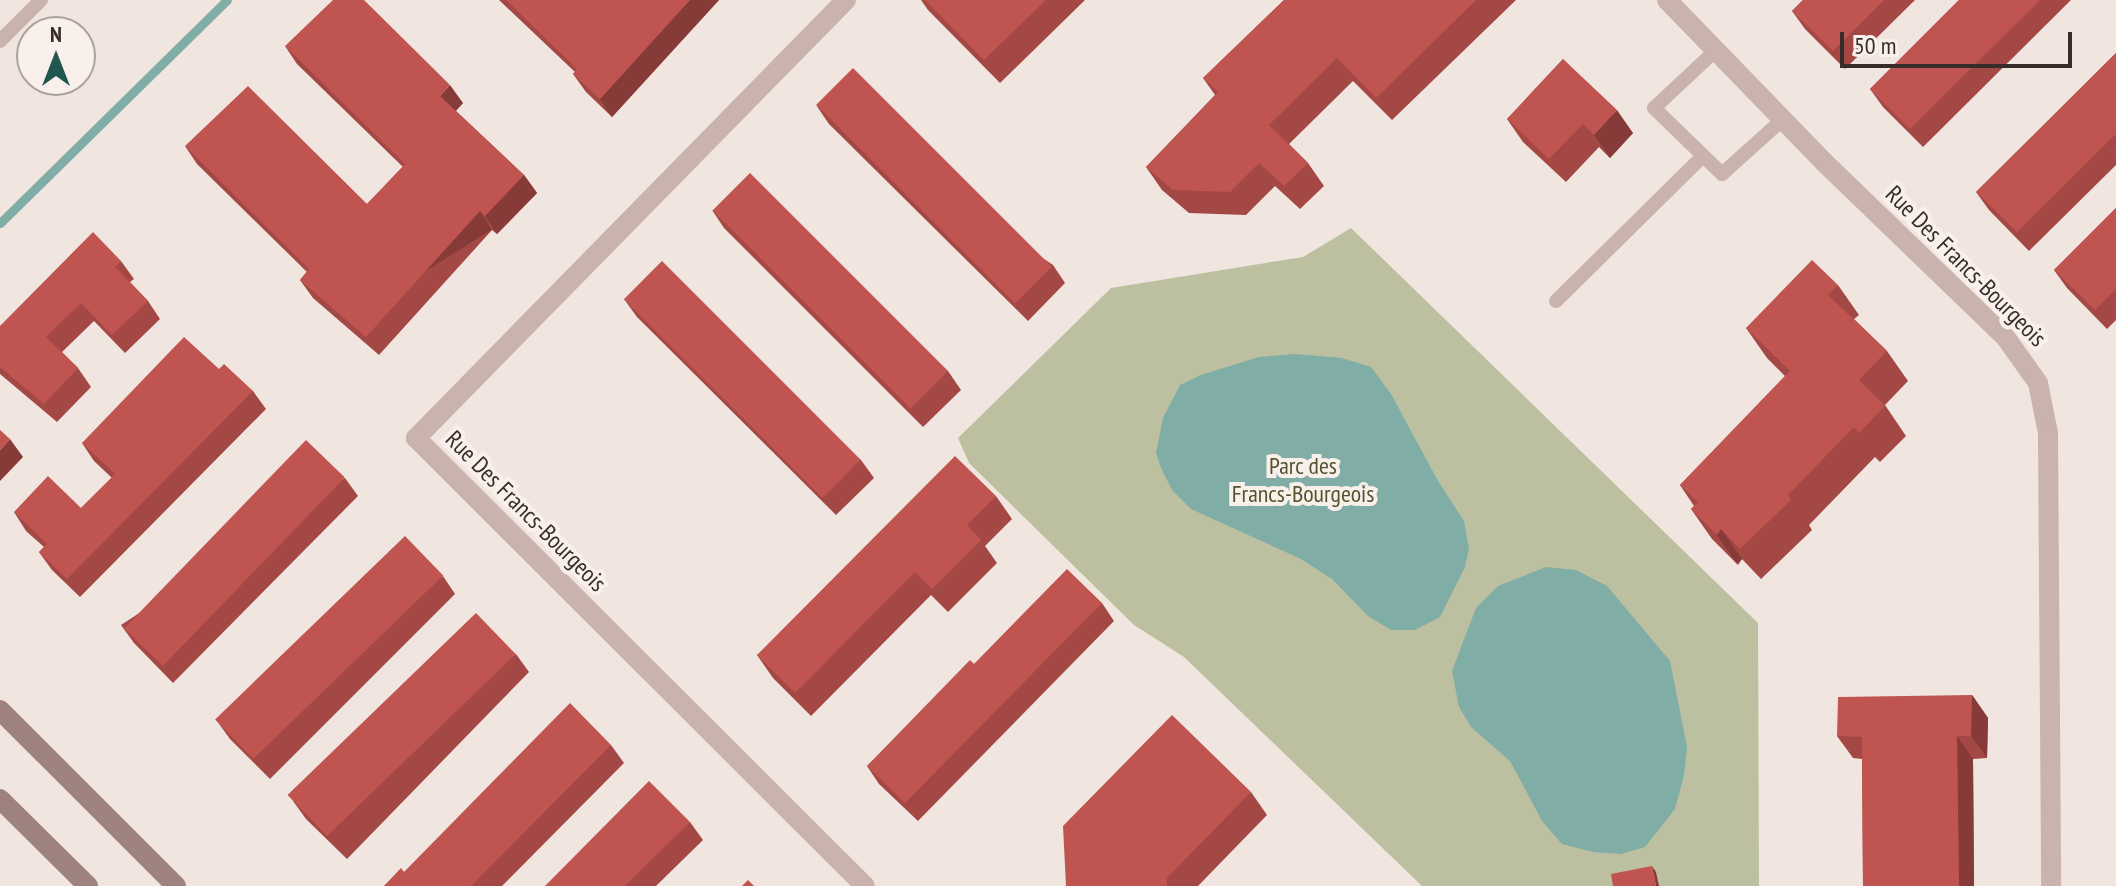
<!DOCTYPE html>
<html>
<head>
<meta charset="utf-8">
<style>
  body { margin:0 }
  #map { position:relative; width:2116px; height:886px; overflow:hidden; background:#f1e5df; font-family:"PT Sans Narrow",sans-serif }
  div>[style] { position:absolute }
  .green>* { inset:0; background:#bcc0a0 }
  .water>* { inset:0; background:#80ada5 }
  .stream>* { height:9px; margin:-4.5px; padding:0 4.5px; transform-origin:4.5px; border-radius:4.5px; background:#80ada5 }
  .lane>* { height:14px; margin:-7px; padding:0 7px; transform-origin:7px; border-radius:7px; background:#c9b3ac }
  .street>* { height:20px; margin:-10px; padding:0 10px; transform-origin:10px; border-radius:10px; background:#c9b3ac }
  .secondary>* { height:20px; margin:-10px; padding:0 10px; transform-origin:10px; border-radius:10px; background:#9d827d }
  .wall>* { inset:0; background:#a44845 }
  .shaded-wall>* { inset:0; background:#863b38; transform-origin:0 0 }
  .building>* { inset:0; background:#bf5450; transform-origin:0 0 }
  span { translate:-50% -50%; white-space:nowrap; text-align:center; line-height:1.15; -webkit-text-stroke:8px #f9f0eb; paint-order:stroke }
  .street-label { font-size:24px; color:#372c2a }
  .park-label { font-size:24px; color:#4f542f }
  .north { position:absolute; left:16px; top:16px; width:80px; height:80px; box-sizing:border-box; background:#f9f0eb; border:2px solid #aba29e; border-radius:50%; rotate:0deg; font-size:22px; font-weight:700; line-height:32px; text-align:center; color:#372c2a }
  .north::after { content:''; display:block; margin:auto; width:28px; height:36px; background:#22574f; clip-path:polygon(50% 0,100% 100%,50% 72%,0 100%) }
  .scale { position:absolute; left:1840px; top:32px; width:232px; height:36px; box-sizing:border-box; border:4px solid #372c2a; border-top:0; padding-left:10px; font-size:24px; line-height:28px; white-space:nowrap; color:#372c2a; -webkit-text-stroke:6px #f9f0eb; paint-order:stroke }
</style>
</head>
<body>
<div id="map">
  <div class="green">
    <i style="clip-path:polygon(1351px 228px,1758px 623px,1759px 886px,1422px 886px,1184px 657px,1134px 625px,969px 463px,958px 438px,1111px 288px,1303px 257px)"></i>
  </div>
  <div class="water">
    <i style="clip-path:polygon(1295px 354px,1342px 358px,1371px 367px,1391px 394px,1438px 481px,1464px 521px,1469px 549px,1465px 567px,1440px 617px,1415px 630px,1391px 630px,1368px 616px,1332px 579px,1301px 559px,1191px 509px,1172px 490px,1161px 468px,1156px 453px,1163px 418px,1180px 385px,1201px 375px,1259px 357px)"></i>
    <i style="clip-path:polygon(1546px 567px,1576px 570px,1607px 586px,1670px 661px,1687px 747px,1684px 775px,1675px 809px,1645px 847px,1621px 854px,1593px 852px,1562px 844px,1542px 821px,1510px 761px,1471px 727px,1459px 707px,1452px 671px,1476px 608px,1498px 586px)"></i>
  </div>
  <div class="stream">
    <i style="left:0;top:223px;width:318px;rotate:-44.5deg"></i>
  </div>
  <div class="lane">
    <i style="left:0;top:41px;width:58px;rotate:-45deg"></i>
    <i style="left:1716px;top:50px;width:85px;rotate:136.9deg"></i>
    <i style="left:1654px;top:108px;width:95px;rotate:44.1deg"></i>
    <i style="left:1722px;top:174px;width:82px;rotate:-42deg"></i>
    <i style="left:1556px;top:301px;width:206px;rotate:-44.6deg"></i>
  </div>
  <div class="street">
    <i style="left:846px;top:0;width:614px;rotate:134.47deg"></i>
    <i style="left:416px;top:438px;width:634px;rotate:44.94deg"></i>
    <i style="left:1667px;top:0;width:228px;rotate:45.9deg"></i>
    <i style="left:1826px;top:164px;width:250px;rotate:44deg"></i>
    <i style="left:2006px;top:338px;width:55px;rotate:54.6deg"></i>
    <i style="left:2038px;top:383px;width:51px;rotate:78.7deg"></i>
    <i style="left:2048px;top:433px;width:453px;rotate:89.6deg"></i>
  </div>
  <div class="secondary">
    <i style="left:0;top:710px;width:249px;rotate:45deg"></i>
    <i style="left:0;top:799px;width:124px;rotate:44.7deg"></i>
  </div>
  <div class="wall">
    <i style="clip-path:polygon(499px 0,719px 0,612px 117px,586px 92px,573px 74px,575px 72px)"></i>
    <i style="clip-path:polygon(921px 0,1085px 0,1000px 83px,928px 10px)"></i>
    <i style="clip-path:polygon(1284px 0,1516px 0,1392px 120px,1353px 81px,1289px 144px,1308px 163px,1324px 186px,1300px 209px,1275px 186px,1246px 215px,1189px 213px,1162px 190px,1146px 167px,1215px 95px,1203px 78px)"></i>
    <i style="clip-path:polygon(1803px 0,1915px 0,1845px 69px,1805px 29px,1792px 11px)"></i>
    <i style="clip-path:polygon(1959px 0,2071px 0,1923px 147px,1883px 107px,1870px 89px)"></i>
    <i style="clip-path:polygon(285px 46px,463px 103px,456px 111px,524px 175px,537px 193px,497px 234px,492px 230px,379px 355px,313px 298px,300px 280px,307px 272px,197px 164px,185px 146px,367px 204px,403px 167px,297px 64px)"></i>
    <i style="clip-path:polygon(2116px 53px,2116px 165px,2029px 251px,1989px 210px,1976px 192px)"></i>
    <i style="clip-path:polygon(1563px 59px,1633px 133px,1610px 158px,1599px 147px,1566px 182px,1523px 142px,1507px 119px)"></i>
    <i style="clip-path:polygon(816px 105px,1053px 265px,1065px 283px,1028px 321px,829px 124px)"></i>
    <i style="clip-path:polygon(2116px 208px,2116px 320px,2107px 329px,2067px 288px,2054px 270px)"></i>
    <i style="clip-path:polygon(712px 210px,948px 371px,961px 390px,923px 427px,724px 228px)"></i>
    <i style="clip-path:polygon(121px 261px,134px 279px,130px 282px,148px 301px,160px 319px,125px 353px,94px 321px,62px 352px,78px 368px,91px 387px,57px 422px,0 374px,0 326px)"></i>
    <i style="clip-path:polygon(1838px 285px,1859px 315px,1854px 319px,1887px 351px,1908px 381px,1885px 405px,1906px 436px,1880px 462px,1875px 457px,1809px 525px,1812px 530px,1761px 579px,1742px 559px,1738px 565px,1712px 539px,1691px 509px,1694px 506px,1680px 485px,1785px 376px,1767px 358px,1746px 328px)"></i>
    <i style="clip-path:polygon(624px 299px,861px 460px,874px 478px,836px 515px,637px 317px)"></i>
    <i style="clip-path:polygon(219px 369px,253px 391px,266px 409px,80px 597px,52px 570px,39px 552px,44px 547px,26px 531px,14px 512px,81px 508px,112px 478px,94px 461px,82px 443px)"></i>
    <i style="clip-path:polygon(345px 478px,358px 496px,173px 683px,134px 643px,121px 625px)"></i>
    <i style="clip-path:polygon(996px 496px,1012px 519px,985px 546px,997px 563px,948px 612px,931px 595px,811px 716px,773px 678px,757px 655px)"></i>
    <i style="clip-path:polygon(443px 576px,455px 594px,270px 779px,230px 739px,217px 721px)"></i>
    <i style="clip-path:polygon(1102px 603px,1114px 621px,918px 821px,879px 784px,867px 766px,974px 664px)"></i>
    <i style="clip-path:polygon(516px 654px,529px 672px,347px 859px,306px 819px,293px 801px)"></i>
    <i style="clip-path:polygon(1972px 695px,1988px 718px,1987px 758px,1973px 759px,1974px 886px,1863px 886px,1862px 759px,1853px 758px,1837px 736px)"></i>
    <i style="clip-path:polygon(611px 745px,624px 763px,502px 886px,384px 886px,404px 872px)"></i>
    <i style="clip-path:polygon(1251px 792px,1267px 815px,1198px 886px,1066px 886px)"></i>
    <i style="clip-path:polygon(690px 822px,703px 840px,656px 886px,545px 886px)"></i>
  </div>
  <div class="shaded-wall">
    <i style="clip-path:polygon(690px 0,719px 0,612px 117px,600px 99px)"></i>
    <i style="clip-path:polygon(450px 85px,463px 103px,452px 114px,440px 96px)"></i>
    <i style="clip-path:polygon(1617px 110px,1633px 133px,1610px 158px,1594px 135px)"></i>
    <i style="clip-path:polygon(524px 175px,537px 193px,497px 234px,485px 216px)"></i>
    <i style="left:480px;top:211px;width:22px;height:170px;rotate:58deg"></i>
    <i style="clip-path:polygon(10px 439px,23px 457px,0 481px,0 450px)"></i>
    <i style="left:1721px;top:529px;width:37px;height:7px;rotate:55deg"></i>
    <i style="clip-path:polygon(1972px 695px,1988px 718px,1987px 758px,1971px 736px)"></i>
    <i style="clip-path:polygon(1957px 736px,1973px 759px,1974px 886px,1959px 886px)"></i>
    <i style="clip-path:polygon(1652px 866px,1656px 872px,1659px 886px,1656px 886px)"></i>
  </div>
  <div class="building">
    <i style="clip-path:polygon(333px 0,364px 0,450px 85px,440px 96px,524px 175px,485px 216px,480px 211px,366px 337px,300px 280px,309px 269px,185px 146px,248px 86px,367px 204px,405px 164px,285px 46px)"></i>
    <i style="clip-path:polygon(506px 0,690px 0,600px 99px,573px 74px,577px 69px)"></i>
    <i style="clip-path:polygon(925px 0,1046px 0,984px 60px)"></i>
    <i style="clip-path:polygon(1284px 0,1476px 0,1376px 98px,1337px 58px,1269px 125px,1308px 163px,1284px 186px,1259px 163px,1230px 192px,1173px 190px,1146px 167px,1218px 92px,1203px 78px)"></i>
    <i style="clip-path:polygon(1803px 0,1884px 0,1833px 51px,1792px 11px)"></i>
    <i style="clip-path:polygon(1959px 0,2040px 0,1910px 129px,1870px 89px)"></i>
    <i style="clip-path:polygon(2116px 53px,2116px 134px,2017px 232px,1976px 192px)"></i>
    <i style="clip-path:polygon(1563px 59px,1617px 110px,1594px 135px,1583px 124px,1549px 159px,1507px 119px)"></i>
    <i style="left:853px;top:68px;width:281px;height:52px;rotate:45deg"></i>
    <i style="left:750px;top:173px;width:280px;height:53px;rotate:45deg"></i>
    <i style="clip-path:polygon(2116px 208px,2116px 289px,2095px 310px,2054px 270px)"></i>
    <i style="clip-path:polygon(93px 232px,121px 261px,115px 267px,148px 301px,112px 335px,81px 303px,46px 337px,78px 368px,44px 404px,0 367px,0 326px)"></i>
    <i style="clip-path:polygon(1812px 260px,1838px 285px,1828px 295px,1887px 351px,1859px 380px,1885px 406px,1859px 433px,1854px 427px,1788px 495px,1791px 500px,1740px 549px,1721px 529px,1717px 535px,1691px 509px,1698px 502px,1680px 485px,1790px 371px,1746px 328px)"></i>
    <i style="left:662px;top:261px;width:281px;height:54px;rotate:45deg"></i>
    <i style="clip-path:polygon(184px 337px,219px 369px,224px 364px,253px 391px,67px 579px,39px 552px,47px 544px,14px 512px,48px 476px,81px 508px,115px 474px,82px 443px)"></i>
    <i style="clip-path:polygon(0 430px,10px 439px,0 450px)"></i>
    <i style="left:306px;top:440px;width:54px;height:262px;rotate:44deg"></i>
    <i style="clip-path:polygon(955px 456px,996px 496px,967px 525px,981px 540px,932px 589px,915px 572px,795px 693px,757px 655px)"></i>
    <i style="left:405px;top:536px;width:55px;height:264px;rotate:46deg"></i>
    <i style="clip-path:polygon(1067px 569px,1102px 603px,905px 803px,867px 766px,970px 660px,974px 664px)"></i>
    <i style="left:476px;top:613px;width:57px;height:262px;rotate:46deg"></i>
    <i style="clip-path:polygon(1972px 695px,1971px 736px,1957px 736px,1959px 886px,1863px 886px,1862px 737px,1837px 736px,1838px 697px)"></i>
    <i style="clip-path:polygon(570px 703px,611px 745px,471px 886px,384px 886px,401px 868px,404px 872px)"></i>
    <i style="clip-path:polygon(1172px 715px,1251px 792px,1167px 878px,1167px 886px,1066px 886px,1063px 826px)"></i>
    <i style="clip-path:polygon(649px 781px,690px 822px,625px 886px,545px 886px)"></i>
    <i style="clip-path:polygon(1652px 866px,1656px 886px,1613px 886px,1611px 874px)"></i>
    <i style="clip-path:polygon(748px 880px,754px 886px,742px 886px)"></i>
  </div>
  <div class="street-label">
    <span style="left:1966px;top:266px;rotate:45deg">Rue Des Francs-Bourgeois</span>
    <span style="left:526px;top:511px;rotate:45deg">Rue Des Francs-Bourgeois</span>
  </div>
  <div class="park-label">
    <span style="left:1303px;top:480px">Parc des<br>Francs-Bourgeois</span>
  </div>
  <div class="north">N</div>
  <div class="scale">50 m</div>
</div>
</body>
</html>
